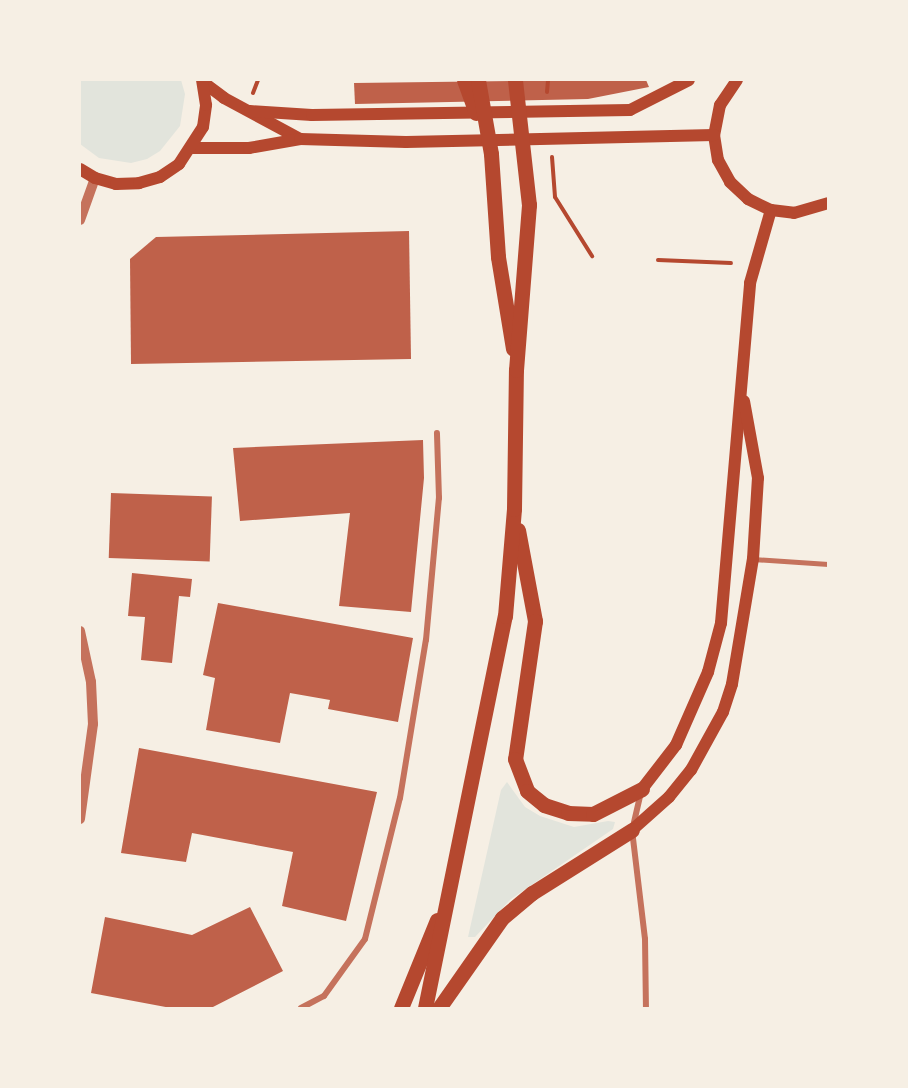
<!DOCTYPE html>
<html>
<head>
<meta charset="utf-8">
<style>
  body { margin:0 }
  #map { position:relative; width:908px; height:1088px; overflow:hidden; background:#f6efe4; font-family:Manrope,sans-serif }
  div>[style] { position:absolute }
  .green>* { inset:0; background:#e2e4dc }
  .building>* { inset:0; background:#bf614a; transform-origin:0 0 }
  .path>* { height:4px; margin:-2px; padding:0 2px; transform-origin:2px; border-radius:2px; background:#b5482f }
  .service>* { height:4.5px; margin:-2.25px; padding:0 2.25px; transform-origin:2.25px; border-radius:2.25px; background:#c5725c }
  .minor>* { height:6px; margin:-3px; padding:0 3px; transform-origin:3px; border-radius:3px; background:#c5725c }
  .tertiary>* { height:10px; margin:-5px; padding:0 5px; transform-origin:5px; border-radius:5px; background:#c5725c }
  .secondary>* { height:12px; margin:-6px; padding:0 6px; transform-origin:6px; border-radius:6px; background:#b5482f }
  .primary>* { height:15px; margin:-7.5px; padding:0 7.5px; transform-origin:7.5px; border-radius:7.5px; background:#b5482f }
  span { translate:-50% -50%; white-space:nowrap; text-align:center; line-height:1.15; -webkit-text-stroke:4.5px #f6efe4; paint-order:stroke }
  .frame { position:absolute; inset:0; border:81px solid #f6efe4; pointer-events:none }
</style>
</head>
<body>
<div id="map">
  <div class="green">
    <i style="clip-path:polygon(80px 80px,181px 80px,185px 94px,180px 126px,160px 151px,147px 159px,131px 163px,99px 158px,80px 144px)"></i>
    <i style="clip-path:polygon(507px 782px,525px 807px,540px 816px,574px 827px,608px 821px,615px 822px,613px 829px,511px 899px,475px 937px,468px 937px,501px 790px)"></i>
  </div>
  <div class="building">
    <i style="clip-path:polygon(587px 80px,646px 80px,649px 87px,588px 99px,355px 104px,354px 83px)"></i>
    <i style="clip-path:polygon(409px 231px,411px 359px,131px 364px,130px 259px,156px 237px)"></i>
    <i style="clip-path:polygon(423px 440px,424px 478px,411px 612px,339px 606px,350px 513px,240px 521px,233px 448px)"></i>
    <i style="left:111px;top:493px;width:101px;height:65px;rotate:2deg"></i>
    <i style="clip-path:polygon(132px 573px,192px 579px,190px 597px,179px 596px,172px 663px,141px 660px,145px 617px,128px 616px)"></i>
    <i style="clip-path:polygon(218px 603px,413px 638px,398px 722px,328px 709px,330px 700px,290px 693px,280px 743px,206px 730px,215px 678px,203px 675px)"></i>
    <i style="clip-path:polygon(139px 748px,377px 792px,346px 921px,282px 906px,293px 852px,192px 833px,186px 862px,121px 853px)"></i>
    <i style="clip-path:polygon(250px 907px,283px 971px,211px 1008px,171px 1008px,91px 993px,105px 917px,192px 935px)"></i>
  </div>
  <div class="path">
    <i style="left:547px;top:92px;width:12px;rotate:-85deg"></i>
    <i style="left:253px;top:93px;width:14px;rotate:-69deg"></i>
    <i style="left:552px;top:157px;width:40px;rotate:85.7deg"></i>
    <i style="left:555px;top:197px;width:70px;rotate:57.9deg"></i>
    <i style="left:658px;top:260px;width:73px;rotate:2.4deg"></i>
  </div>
  <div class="service">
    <i style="left:753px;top:559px;width:75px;rotate:3.8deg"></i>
  </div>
  <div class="minor">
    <i style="left:641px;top:792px;width:39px;rotate:103deg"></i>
    <i style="left:632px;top:830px;width:110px;rotate:83.2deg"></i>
    <i style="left:645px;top:939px;width:69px;rotate:89.2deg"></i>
    <i style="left:301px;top:1008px;width:26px;rotate:-28deg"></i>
    <i style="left:324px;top:996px;width:70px;rotate:-54.3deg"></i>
    <i style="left:365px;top:939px;width:145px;rotate:-76.1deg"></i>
    <i style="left:400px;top:798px;width:160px;rotate:-80.7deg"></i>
    <i style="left:426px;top:640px;width:143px;rotate:-84.8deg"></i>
    <i style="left:439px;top:498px;width:65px;rotate:-91.8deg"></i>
  </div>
  <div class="tertiary">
    <i style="left:80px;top:220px;width:45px;rotate:-70.3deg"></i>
    <i style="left:80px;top:631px;width:52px;rotate:77.8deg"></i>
    <i style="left:91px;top:682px;width:42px;rotate:87.3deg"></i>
    <i style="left:93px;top:724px;width:96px;rotate:97.8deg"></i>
  </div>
  <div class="secondary">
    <i style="left:737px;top:80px;width:30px;rotate:124deg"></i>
    <i style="left:720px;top:105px;width:31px;rotate:101deg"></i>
    <i style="left:714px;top:135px;width:25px;rotate:81deg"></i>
    <i style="left:718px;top:160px;width:25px;rotate:61deg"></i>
    <i style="left:730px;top:182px;width:25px;rotate:43deg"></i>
    <i style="left:748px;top:199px;width:25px;rotate:26deg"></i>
    <i style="left:771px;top:210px;width:23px;rotate:7deg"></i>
    <i style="left:794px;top:213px;width:35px;rotate:-16deg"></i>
    <i style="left:203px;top:82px;width:26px;rotate:37deg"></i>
    <i style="left:224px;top:98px;width:86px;rotate:28.3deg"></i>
    <i style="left:250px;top:111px;width:62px;rotate:3.7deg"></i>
    <i style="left:312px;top:115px;width:318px;rotate:-0.9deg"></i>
    <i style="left:630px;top:110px;width:66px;rotate:-27deg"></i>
    <i style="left:193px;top:148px;width:56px"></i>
    <i style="left:249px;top:148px;width:52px;rotate:-10deg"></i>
    <i style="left:300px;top:139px;width:106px;rotate:1.6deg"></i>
    <i style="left:406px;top:142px;width:308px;rotate:-1.3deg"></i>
    <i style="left:80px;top:169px;width:17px;rotate:31deg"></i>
    <i style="left:95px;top:178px;width:22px;rotate:16deg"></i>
    <i style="left:116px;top:184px;width:23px;rotate:-2deg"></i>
    <i style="left:139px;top:183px;width:22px;rotate:-16deg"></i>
    <i style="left:160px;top:177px;width:23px;rotate:-34deg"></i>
    <i style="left:179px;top:164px;width:44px;rotate:-57deg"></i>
    <i style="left:203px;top:127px;width:22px;rotate:-82deg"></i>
    <i style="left:206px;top:105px;width:25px;rotate:-99deg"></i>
    <i style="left:642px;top:789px;width:56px;rotate:-52.3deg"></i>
    <i style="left:676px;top:745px;width:80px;rotate:-66.3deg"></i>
    <i style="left:708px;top:672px;width:51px;rotate:-75.1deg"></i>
    <i style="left:721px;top:623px;width:341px;rotate:-85.1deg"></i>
    <i style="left:750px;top:283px;width:76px;rotate:-74deg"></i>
    <i style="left:632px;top:830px;width:50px;rotate:-41.7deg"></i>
    <i style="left:669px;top:797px;width:35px;rotate:-51deg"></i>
    <i style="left:691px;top:770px;width:66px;rotate:-61.1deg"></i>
    <i style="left:723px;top:712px;width:29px;rotate:-72deg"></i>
    <i style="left:732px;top:684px;width:127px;rotate:-80.5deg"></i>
    <i style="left:753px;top:559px;width:81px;rotate:-86.5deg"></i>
    <i style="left:758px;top:478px;width:78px;rotate:-100.3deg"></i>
  </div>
  <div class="primary">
    <i style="left:464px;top:80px;width:35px;rotate:70deg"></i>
    <i style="left:478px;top:80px;width:75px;rotate:80deg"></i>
    <i style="left:491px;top:154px;width:103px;rotate:86.1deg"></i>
    <i style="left:498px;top:257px;width:93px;rotate:80.7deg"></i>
    <i style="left:518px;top:530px;width:93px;rotate:79.4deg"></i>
    <i style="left:535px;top:621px;width:139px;rotate:98.2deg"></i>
    <i style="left:515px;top:759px;width:34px;rotate:69deg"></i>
    <i style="left:527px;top:791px;width:22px;rotate:39deg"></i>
    <i style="left:544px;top:805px;width:25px;rotate:18deg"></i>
    <i style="left:568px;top:813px;width:25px;rotate:2deg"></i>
    <i style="left:593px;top:814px;width:55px;rotate:-27deg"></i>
    <i style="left:401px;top:1008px;width:95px;rotate:-67.8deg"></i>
    <i style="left:425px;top:1008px;width:400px;rotate:-78.5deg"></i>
    <i style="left:505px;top:616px;width:107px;rotate:-85.2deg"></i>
    <i style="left:514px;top:509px;width:139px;rotate:-89.2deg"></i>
    <i style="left:516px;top:370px;width:166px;rotate:-85.5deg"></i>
    <i style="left:529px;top:205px;width:126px;rotate:-96.4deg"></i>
    <i style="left:439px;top:1008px;width:110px;rotate:-55deg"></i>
    <i style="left:502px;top:918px;width:39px;rotate:-40deg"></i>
    <i style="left:532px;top:893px;width:118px;rotate:-32.2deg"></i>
  </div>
  <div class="frame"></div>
</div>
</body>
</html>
